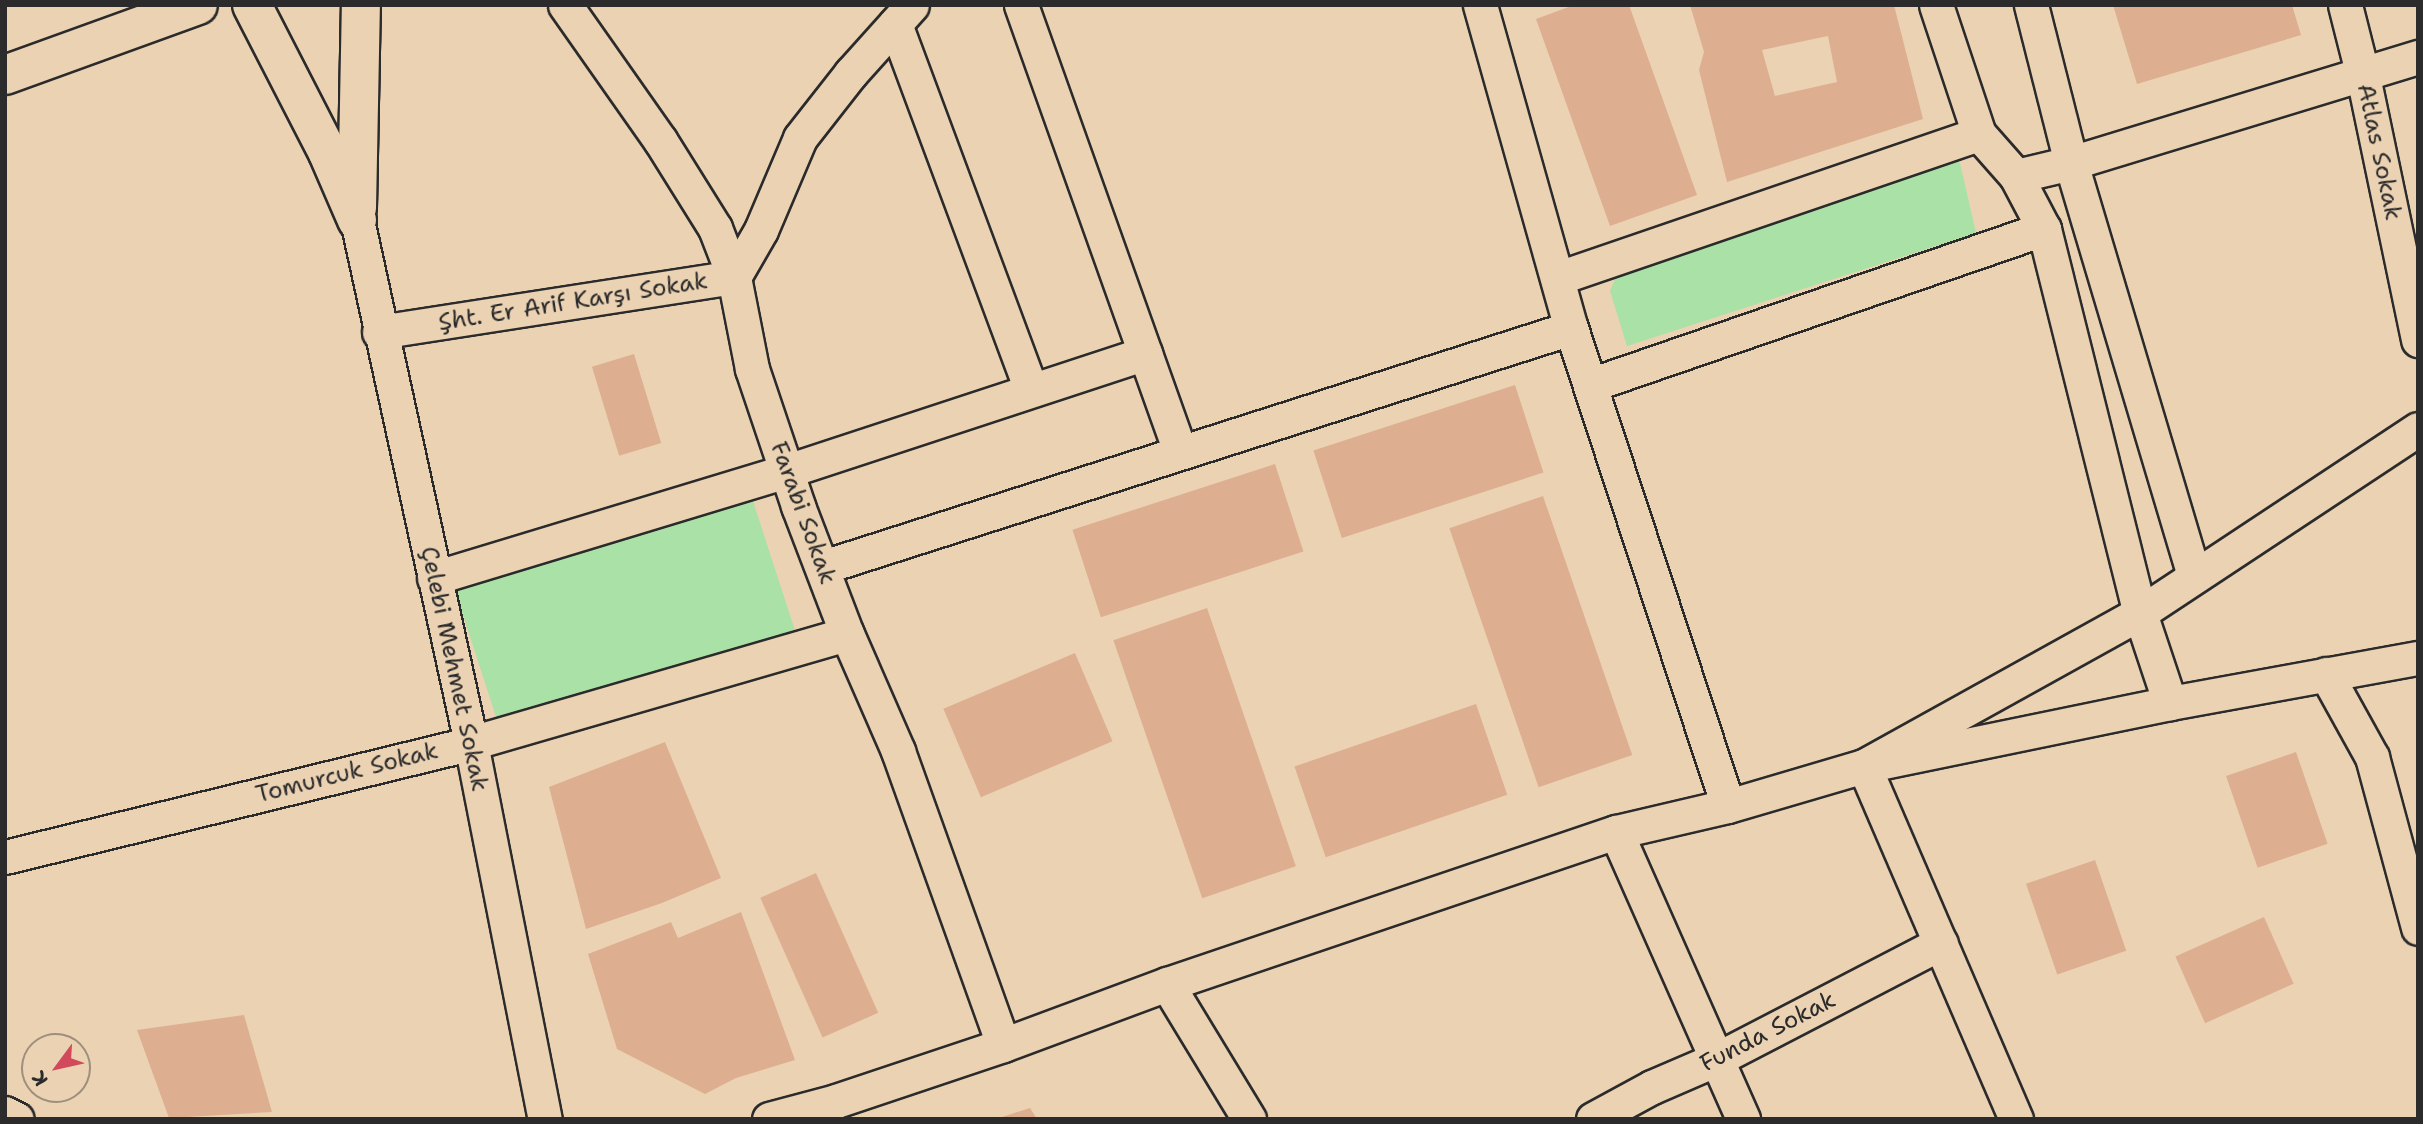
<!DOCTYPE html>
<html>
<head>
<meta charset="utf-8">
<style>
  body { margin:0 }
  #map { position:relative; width:2423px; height:1124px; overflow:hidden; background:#ebd2b3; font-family:"Shantell Sans",sans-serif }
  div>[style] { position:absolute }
  .green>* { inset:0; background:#a9e1a6; transform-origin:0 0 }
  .building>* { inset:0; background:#ddaf90; transform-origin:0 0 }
  .roads { filter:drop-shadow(2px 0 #2b2b2b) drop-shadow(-2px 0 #2b2b2b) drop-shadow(0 2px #2b2b2b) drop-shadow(0 -2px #2b2b2b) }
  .street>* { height:33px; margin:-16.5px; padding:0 16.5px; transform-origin:16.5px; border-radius:16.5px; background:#ebd2b3 }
  .secondary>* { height:38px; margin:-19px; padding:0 19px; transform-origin:19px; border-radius:19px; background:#ebd2b3 }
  span { translate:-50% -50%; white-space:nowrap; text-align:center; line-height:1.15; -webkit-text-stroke:7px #ebd2b3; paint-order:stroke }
  .street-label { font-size:24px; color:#2b2b2b }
  .frame { position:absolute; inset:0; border:7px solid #2b2b2b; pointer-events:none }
  .north { position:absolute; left:21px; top:1033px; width:70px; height:70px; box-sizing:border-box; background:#ebd2b3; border:2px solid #9e8f7d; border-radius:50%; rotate:237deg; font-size:19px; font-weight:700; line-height:28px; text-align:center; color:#2b2b2b }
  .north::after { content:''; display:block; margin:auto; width:24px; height:32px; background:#d1495b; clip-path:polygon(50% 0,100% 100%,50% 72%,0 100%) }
</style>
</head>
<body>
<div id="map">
  <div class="green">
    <i style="clip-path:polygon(1944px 156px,1960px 163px,1976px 233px,1627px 346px,1610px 291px,1619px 269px)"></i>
    <i style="left:750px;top:492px;width:145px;height:311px;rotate:72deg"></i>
  </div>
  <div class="building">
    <i style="clip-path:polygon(1574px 5px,1629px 5px,1697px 195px,1610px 226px,1536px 19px)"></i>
    <i style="clip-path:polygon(evenodd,1690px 5px,1894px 5px,1923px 119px,1727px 182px,1699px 70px,1704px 52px,1690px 5px,1828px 36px,1837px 82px,1775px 96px,1762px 50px,1828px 36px)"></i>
    <i style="clip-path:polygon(2113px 5px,2292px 5px,2301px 35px,2137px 84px)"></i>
    <i style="left:634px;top:354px;width:93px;height:44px;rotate:73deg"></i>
    <i style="left:1515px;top:385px;width:92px;height:212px;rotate:72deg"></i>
    <i style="left:1275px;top:464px;width:92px;height:213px;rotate:72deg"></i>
    <i style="left:1543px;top:496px;width:274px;height:99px;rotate:71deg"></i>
    <i style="left:1207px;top:608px;width:273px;height:99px;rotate:71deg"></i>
    <i style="left:1075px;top:653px;width:96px;height:143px;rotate:67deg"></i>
    <i style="left:1476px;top:704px;width:96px;height:192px;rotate:71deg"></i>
    <i style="clip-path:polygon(665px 742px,721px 878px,662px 903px,586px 929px,549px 787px)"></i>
    <i style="left:2296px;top:752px;width:97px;height:74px;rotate:71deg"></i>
    <i style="left:2095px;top:860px;width:96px;height:73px;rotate:71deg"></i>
    <i style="left:816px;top:873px;width:153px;height:61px;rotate:66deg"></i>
    <i style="clip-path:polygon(741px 912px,795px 1060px,736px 1078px,705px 1094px,617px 1049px,588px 954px,671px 922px,678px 938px)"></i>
    <i style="left:2264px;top:917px;width:73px;height:97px;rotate:66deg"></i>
    <i style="clip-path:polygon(244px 1015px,272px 1112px,169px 1118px,137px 1030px)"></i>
    <i style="clip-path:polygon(1030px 1108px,1037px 1119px,999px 1119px,999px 1118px)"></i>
  </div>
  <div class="roads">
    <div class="street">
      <i style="left:565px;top:5px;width:165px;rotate:54.9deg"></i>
      <i style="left:660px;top:140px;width:104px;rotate:58deg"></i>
      <i style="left:715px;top:228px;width:53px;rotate:68.8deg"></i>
      <i style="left:734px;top:277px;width:94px;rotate:78.9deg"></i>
      <i style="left:752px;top:369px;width:145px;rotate:71.4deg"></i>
      <i style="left:798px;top:506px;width:137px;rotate:69.1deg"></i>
      <i style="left:847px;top:634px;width:128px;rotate:66.4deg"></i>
      <i style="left:898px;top:751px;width:312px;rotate:70.3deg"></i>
      <i style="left:1021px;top:5px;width:474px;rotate:70.4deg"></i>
      <i style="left:1480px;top:5px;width:336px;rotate:74.3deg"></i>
      <i style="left:1571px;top:328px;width:503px;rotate:71.82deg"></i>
      <i style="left:1936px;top:5px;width:136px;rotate:71.6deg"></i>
      <i style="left:1979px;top:134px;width:56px;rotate:48.6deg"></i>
      <i style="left:2016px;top:176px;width:57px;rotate:-13.3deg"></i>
      <i style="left:2071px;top:163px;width:363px;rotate:-17deg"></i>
      <i style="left:2031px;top:5px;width:163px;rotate:75.8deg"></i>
      <i style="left:2071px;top:163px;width:431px;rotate:73.4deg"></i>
      <i style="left:2345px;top:5px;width:73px;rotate:75.8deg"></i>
      <i style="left:2363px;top:76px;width:270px;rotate:78.2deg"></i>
      <i style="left:895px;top:24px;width:390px;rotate:69.6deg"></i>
      <i style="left:2016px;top:176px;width:60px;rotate:62.2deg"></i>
      <i style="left:2044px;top:229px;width:396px;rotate:76deg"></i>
      <i style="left:2140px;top:613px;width:95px;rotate:71.6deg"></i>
      <i style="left:357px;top:220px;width:535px;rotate:77.7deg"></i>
      <i style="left:471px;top:743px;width:383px;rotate:78.9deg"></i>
      <i style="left:1558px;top:278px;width:445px;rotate:-18.9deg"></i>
      <i style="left:379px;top:332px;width:359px;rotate:-8.8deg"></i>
      <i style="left:734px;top:277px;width:54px;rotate:-60.1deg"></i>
      <i style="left:761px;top:230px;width:100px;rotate:-67deg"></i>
      <i style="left:800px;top:138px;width:83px;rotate:-51.9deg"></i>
      <i style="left:851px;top:73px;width:91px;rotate:-48.1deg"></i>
      <i style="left:1590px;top:385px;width:480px;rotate:-19deg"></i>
      <i style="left:823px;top:567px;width:785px;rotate:-17.72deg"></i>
      <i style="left:434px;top:578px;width:369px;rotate:-16.9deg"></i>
      <i style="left:787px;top:471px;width:377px;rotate:-18.2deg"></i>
      <i style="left:2326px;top:674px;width:95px;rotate:61deg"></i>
      <i style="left:2372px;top:757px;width:177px;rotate:74.9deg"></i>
      <i style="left:1616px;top:832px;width:314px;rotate:66.1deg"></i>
      <i style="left:5px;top:857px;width:480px;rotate:-13.7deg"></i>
      <i style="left:471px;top:743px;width:391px;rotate:-16.2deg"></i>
      <i style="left:1167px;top:984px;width:158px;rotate:58.7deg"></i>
      <i style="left:5px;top:1113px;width:13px;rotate:27deg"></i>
      <i style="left:769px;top:1119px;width:69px;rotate:-15deg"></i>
      <i style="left:836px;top:1101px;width:176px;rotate:-18.5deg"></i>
      <i style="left:1003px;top:1045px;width:175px;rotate:-20.4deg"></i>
      <i style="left:1167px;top:984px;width:474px;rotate:-18.7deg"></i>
      <i style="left:1616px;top:832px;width:115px;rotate:-13.1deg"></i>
      <i style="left:1728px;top:806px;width:142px;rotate:-16.4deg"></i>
      <i style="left:1864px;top:766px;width:316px;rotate:-29deg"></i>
      <i style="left:2140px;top:613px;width:333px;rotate:-33.5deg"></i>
      <i style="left:1593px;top:1119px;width:67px;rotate:-28.5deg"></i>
      <i style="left:1652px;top:1087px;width:71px;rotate:-23.3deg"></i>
      <i style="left:1717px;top:1059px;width:252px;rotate:-27.4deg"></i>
      <i style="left:2016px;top:1119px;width:384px;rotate:-113.3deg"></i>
      <i style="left:1864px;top:766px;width:312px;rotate:-11.6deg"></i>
      <i style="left:2170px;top:703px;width:252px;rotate:-10.3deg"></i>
    </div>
    <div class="secondary">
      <i style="left:252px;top:5px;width:166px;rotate:62.8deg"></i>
      <i style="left:328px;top:153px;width:73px;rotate:66.6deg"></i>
      <i style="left:5px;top:75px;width:205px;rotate:-19.9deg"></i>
      <i style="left:357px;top:208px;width:203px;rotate:-88.9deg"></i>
    </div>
  </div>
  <div class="street-label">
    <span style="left:2379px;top:152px;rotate:78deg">Atlas Sokak</span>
    <span style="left:573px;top:302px;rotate:-9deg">Şht. Er Arif Karşı Sokak</span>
    <span style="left:803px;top:513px;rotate:70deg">Farabi Sokak</span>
    <span style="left:454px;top:669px;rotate:78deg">Çelebi Mehmet Sokak</span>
    <span style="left:347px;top:773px;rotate:-14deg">Tomurcuk Sokak</span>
    <span style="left:1768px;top:1032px;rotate:-27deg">Funda Sokak</span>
  </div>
  <div class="frame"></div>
  <div class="north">K</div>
</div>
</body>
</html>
